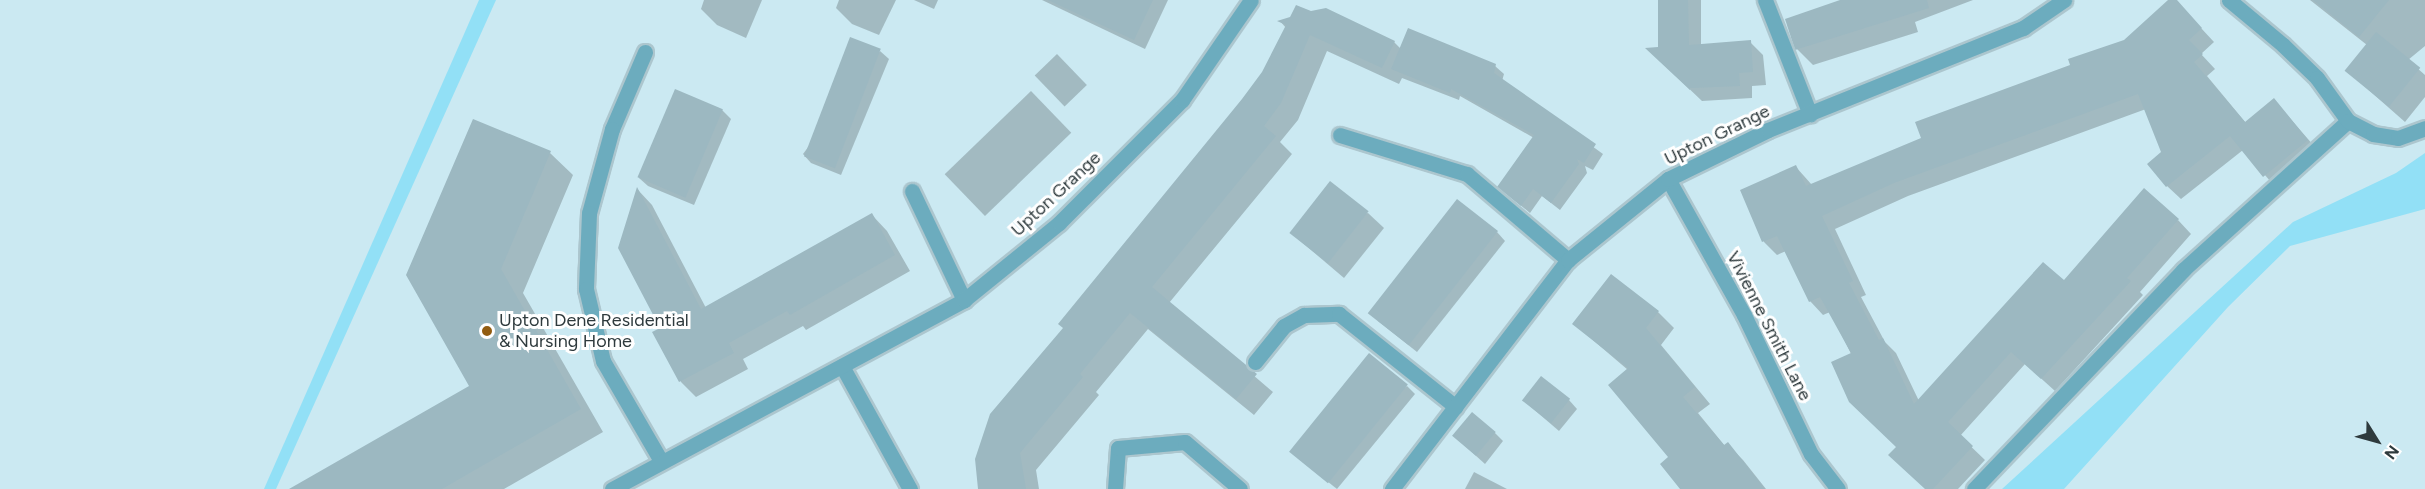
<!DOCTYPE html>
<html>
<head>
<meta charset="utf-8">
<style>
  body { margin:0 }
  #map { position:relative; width:2425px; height:489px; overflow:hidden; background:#cbe9f2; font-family:Figtree,sans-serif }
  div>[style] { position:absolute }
  .green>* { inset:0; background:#92e0f6 }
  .shadow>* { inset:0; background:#0003; transform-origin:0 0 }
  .building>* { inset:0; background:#9cb8c1; transform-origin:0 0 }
  .roads { filter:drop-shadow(2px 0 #acc6ce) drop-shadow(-2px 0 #acc6ce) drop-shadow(0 2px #acc6ce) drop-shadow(0 -2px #acc6ce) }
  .lane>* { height:15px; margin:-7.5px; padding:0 7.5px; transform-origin:7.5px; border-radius:7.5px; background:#6cacbe }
  .street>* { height:15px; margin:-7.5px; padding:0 7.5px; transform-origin:7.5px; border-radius:7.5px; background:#6cacbe }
  .dots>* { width:16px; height:16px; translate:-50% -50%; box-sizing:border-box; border:3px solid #fff; border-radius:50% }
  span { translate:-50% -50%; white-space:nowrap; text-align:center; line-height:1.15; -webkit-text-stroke:6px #fff; paint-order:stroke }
  .street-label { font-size:18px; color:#2e3a3d }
  .poi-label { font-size:18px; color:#2e3a3d }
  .left { translate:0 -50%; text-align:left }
  .north { position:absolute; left:2347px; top:411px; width:60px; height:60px; -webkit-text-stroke:4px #fff; paint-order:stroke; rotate:127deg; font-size:16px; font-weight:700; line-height:24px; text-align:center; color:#2e3a3d }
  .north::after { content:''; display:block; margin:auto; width:21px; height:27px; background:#2e3a3d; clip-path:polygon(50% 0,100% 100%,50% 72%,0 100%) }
</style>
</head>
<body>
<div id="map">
  <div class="green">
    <i style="clip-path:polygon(479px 0,496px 0,276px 489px,264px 489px)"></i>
    <i style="clip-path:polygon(2425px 153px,2425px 209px,2290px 246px,2228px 307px,2064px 489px,2002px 489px,2293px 222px,2396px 173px)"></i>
  </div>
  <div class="shadow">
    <i style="clip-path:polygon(704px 0,762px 0,746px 38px,717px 25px,701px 9px)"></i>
    <i style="clip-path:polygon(839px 0,896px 0,879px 35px,852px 24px,836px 8px)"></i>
    <i style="clip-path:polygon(914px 0,938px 0,934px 9px)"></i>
    <i style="clip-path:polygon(1042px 0,1168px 0,1145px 49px)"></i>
    <i style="clip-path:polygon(1658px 0,1701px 0,1701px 46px,1750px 42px,1763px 55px,1766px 85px,1752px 86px,1752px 98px,1702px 101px,1660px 61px)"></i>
    <i style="clip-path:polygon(1844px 0,1973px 0,1915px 22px,1918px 32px,1813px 65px,1797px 49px)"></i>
    <i style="clip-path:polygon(2170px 0,2175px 0,2214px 42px,2201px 54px,2215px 69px,2207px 76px,2246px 123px,2274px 100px,2321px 154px,2278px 190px,2243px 150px,2181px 199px,2167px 186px,2163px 152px,2146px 109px,1908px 196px,1835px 229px,1866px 295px,1861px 297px,1885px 342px,1896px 353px,1919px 401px,2064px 282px,2178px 220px,2191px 234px,2140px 292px,2143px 295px,2055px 391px,2025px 364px,1960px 436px,1985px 460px,1958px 489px,1926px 489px,1898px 447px,1830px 312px,1823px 315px,1810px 301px,1786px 251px,1777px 255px,1764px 242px,1742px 191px,1796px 167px,1812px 185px,1923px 139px,2125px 41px)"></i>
    <i style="clip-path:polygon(2310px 0,2425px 0,2425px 46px,2408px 60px,2425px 75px,2425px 97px,2405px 122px,2347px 71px,2367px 45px)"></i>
    <i style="clip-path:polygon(1280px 21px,1394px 42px,1401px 49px,1495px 66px,1504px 74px,1502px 81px,1603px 154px,1593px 170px,1585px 166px,1587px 173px,1560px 210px,1542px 196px,1530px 213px,1508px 195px,1534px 138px,1460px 96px,1459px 100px,1402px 78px,1399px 84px,1327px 51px,1298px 120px,1280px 142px,1292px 154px,1169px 303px,1273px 392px,1254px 415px,1148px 329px,1096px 392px,1099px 395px,1036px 470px,1039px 489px,980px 489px,1064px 328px,1263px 73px,1286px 28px)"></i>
    <i style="clip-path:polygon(880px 51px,889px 59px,841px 175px,811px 163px,803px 154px)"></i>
    <i style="left:1057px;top:54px;width:43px;height:31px;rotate:46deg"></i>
    <i style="left:1031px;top:91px;width:58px;height:120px;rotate:46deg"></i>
    <i style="clip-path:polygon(722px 110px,731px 119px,694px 205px,648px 186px,639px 178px)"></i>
    <i style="clip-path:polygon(550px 153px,573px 175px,523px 293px,603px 432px,504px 489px,325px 489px,471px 387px,408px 275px)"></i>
    <i style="clip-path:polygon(638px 190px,652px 205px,706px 308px,872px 215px,887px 231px,910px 271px,806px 330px,803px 326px,743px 359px,748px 369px,696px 397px,681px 382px,654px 333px,662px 328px)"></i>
    <i style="clip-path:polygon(1368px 213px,1384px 228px,1344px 278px,1291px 233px)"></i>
    <i style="clip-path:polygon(1497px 232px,1505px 241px,1417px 352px,1378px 321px)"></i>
    <i style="clip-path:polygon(1658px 312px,1674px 328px,1661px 345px,1710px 404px,1698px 413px,1725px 446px,1727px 444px,1743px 460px,1766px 489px,1682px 489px,1670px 457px,1628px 370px,1574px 324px)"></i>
    <i style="clip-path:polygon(1407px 386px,1415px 394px,1337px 489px,1299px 459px)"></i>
    <i style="clip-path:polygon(1569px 400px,1577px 409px,1559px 431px,1524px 401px)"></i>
    <i style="clip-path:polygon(1495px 433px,1503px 441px,1485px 464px,1454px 436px)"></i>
    <i style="clip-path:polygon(1474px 472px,1507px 489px,1465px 489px)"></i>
  </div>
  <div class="building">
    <i style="clip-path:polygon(1048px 0,1153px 0,1134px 40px)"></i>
    <i style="clip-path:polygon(1658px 0,1688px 0,1689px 45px,1751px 40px,1753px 72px,1739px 73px,1740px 86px,1690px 88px,1690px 90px,1645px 48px,1658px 47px)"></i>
    <i style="clip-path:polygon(1840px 0,1927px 0,1929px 8px,1795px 50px,1785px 19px)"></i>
    <i style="clip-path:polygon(2168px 0,2177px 0,2202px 28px,2189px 40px,2203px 54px,2194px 62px,2245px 122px,2274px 98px,2308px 140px,2263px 177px,2230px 136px,2166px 187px,2147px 164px,2161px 152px,2138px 94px,1894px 183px,1822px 216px,1853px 281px,1849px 283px,1879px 340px,1883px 338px,1914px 404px,2043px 262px,2064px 280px,2144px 188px,2179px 219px,2127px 278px,2131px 281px,2041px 379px,2011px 352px,1948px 422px,1973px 446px,1933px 489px,1925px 489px,1888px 455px,1896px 447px,1849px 402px,1831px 362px,1851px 353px,1820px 297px,1809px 302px,1777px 236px,1762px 242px,1740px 190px,1796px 165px,1806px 186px,1921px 138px,1915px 122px,2070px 65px,2068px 59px,2124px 40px)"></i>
    <i style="clip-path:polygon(2313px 0,2389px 0,2359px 37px)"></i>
    <i style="clip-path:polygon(1296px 5px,1311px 11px,1326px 8px,1395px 41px,1382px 68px,1310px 35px,1281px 103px,1264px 126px,1276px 136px,1152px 287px,1257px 374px,1236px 399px,1130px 313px,1080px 374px,1083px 377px,1020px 453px,1026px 489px,978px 489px,975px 459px,990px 414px,1063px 328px,1058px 324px,1242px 99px,1262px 72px,1286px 25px,1277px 21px,1290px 17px)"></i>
    <i style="clip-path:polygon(1408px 28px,1496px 64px,1494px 73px,1596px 144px,1584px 163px,1577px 159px,1579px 164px,1551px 203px,1533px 189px,1521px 206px,1497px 187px,1534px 135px,1451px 89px,1450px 93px,1391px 69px)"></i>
    <i style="left:2376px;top:32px;width:57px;height:50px;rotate:39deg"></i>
    <i style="left:850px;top:37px;width:33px;height:128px;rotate:21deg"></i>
    <i style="left:675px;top:89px;width:52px;height:96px;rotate:23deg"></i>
    <i style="clip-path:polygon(473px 119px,551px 151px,501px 269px,581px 409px,442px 489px,289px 489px,469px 386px,406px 275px)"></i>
    <i style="left:1330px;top:181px;width:49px;height:66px;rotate:38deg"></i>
    <i style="clip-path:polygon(637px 187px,701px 309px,872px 213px,895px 255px,790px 315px,787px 311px,729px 343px,734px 353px,679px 382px,652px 332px,660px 328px,618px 248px)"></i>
    <i style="left:1457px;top:199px;width:52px;height:145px;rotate:38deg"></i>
    <i style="clip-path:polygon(1611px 274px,1659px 311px,1646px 328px,1695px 387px,1683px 397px,1724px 445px,1728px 442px,1765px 489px,1680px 489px,1660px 464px,1668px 457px,1608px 385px,1628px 368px,1572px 324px)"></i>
    <i style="left:1369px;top:353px;width:50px;height:127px;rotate:39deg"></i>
    <i style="left:1541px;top:376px;width:37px;height:31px;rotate:38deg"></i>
    <i style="left:1472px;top:412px;width:31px;height:31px;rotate:40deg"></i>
  </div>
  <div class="roads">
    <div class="lane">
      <i style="left:1765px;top:0;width:123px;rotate:68.5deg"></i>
      <i style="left:1340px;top:135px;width:133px;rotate:17.1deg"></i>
      <i style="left:1467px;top:174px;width:133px;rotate:40.4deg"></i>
      <i style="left:912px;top:191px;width:121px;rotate:64.5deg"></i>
      <i style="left:1255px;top:362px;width:46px;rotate:-51.1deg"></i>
      <i style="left:1284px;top:326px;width:23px;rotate:-29deg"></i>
      <i style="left:1304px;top:315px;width:35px;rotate:-2deg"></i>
      <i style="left:1339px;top:314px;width:149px;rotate:38.5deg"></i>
      <i style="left:1974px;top:489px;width:303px;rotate:-46.3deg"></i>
      <i style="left:2183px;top:270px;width:222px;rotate:-42.1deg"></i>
    </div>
    <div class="street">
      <i style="left:2229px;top:0;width:70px;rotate:39.8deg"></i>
      <i style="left:2283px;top:45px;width:47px;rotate:44.1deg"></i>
      <i style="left:2317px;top:78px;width:53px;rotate:54.2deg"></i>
      <i style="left:2348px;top:121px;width:28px;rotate:27deg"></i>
      <i style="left:2373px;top:134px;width:25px;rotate:9deg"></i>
      <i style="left:2398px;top:138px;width:29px;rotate:-20deg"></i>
      <i style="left:645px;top:52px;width:84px;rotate:113.2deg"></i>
      <i style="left:612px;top:129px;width:87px;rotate:105.3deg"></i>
      <i style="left:589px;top:213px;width:76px;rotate:92.3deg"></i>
      <i style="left:586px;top:289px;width:74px;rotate:76.7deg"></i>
      <i style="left:603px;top:361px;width:116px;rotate:59.9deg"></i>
      <i style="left:1668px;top:179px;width:156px;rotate:60.8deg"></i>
      <i style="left:1744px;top:315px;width:154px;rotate:64.3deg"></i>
      <i style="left:1811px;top:454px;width:44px;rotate:52.4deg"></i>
      <i style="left:842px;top:366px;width:141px;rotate:61.1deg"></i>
      <i style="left:612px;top:489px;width:400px;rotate:-28.2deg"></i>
      <i style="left:964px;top:300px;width:122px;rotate:-39deg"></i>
      <i style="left:1059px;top:223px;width:174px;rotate:-45deg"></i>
      <i style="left:1182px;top:100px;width:121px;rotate:-55.4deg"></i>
      <i style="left:1115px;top:489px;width:41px;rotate:-85.8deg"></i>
      <i style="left:1118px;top:448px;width:67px;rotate:-5.1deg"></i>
      <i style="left:1185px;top:442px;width:72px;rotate:40.5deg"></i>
      <i style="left:1392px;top:489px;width:289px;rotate:-52.5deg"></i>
      <i style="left:1568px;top:260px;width:129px;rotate:-39deg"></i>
      <i style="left:1668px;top:179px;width:111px;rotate:-26.1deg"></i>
      <i style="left:1768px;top:130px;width:275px;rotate:-21.8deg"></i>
      <i style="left:2023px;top:28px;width:50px;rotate:-34.3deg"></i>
    </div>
  </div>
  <div class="dots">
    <i style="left:487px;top:331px;background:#925c11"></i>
  </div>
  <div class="street-label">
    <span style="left:1717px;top:135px;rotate:-26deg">Upton Grange</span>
    <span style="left:1056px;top:194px;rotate:-43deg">Upton Grange</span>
    <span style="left:1769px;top:326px;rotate:63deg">Vivienne Smith Lane</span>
  </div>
  <div class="poi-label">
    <span class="left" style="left:499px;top:331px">Upton Dene Residential<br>&amp; Nursing Home</span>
  </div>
  <div class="north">N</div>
</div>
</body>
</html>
